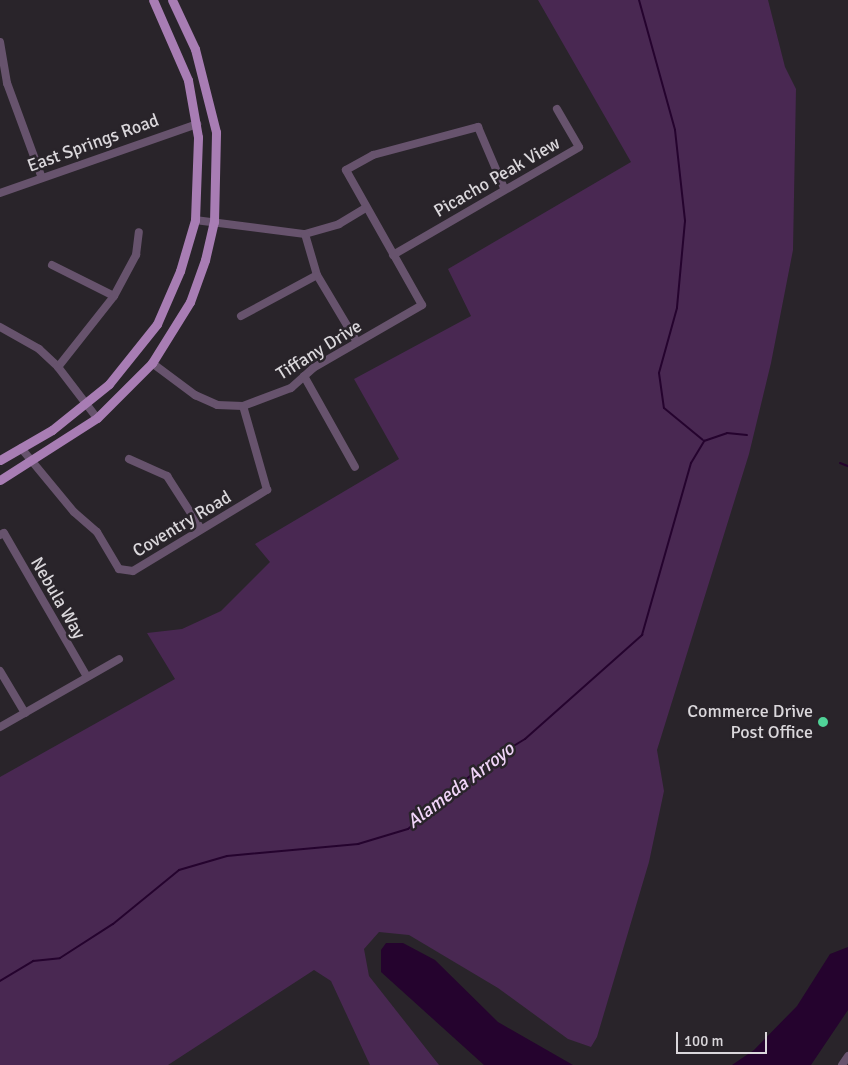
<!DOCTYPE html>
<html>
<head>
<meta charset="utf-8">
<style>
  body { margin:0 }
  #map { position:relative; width:848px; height:1065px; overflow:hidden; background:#29242a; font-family:Signika,sans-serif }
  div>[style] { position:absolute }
  .green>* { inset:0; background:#492852 }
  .water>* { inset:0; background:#25032e }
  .stream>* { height:2px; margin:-1px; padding:0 1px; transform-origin:1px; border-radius:1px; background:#25032e }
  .minor>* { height:8px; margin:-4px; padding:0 4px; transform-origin:4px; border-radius:4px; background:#67536d }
  .major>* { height:9px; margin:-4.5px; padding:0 4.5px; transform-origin:4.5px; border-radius:4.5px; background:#a87db4 }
  .dots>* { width:14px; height:14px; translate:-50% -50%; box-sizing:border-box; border:2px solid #29242a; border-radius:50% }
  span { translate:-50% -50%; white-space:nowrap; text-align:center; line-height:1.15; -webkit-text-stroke:5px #29242a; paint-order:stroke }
  .street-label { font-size:18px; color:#dad7db }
  .poi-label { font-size:18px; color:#dad7db }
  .right { translate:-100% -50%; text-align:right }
  .water-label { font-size:19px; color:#f1d5f9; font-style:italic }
  .scale { position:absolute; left:676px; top:1032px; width:91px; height:22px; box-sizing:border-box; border:2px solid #dad7db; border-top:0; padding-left:6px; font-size:15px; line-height:18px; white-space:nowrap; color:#dad7db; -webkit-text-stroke:4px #29242a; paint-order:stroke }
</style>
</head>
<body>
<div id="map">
  <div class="green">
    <i style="clip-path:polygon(538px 0,768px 0,785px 67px,796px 89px,793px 250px,771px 363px,749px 454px,657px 750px,664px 791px,649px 862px,597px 1037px,591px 1047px,568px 1039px,498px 988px,409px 935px,379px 932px,364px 949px,369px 976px,439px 1065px,370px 1065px,331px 981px,314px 970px,168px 1065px,0 1065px,0 777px,175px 679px,147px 633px,182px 629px,221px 611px,270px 562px,255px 544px,399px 459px,354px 379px,471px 316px,448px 269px,631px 162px)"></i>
  </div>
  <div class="water">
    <i style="clip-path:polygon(386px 943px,403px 943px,435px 960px,498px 1022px,573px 1065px,484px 1065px,381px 972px,381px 950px)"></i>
    <i style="clip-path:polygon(848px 947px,848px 1010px,811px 1065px,732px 1065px,754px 1050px,797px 1006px,830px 954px)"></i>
  </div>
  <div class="stream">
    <i style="left:639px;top:0;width:135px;rotate:74.5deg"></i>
    <i style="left:675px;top:130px;width:92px;rotate:83.7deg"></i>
    <i style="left:685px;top:221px;width:87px;rotate:95.3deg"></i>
    <i style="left:677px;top:308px;width:67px;rotate:105.5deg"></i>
    <i style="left:659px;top:373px;width:35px;rotate:82deg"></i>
    <i style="left:664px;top:408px;width:50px;rotate:39.4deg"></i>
    <i style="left:840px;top:463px;width:9px;rotate:21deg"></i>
    <i style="left:0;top:981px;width:39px;rotate:-31deg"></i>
    <i style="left:33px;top:961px;width:27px;rotate:-6deg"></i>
    <i style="left:60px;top:958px;width:63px;rotate:-32.7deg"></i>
    <i style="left:113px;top:924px;width:85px;rotate:-39.3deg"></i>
    <i style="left:179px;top:870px;width:50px;rotate:-16.3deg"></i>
    <i style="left:227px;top:856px;width:132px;rotate:-5.2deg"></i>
    <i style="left:358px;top:844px;width:52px;rotate:-16.7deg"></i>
    <i style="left:408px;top:829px;width:100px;rotate:-40.5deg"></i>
    <i style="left:484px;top:764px;width:48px;rotate:-31.4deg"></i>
    <i style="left:525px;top:739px;width:157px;rotate:-41.6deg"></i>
    <i style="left:642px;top:635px;width:179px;rotate:-74.1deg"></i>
    <i style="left:691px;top:463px;width:26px;rotate:-59deg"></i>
    <i style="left:704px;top:441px;width:24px;rotate:-19deg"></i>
    <i style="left:727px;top:433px;width:20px;rotate:6deg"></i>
  </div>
  <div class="minor">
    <i style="left:0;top:42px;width:42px;rotate:80.3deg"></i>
    <i style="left:7px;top:83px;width:101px;rotate:69.8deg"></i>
    <i style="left:0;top:193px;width:209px;rotate:-19.3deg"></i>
    <i style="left:195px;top:220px;width:111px;rotate:7.3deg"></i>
    <i style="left:305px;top:234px;width:35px;rotate:-16deg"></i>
    <i style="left:339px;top:224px;width:31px;rotate:-31deg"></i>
    <i style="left:305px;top:234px;width:43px;rotate:73.7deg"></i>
    <i style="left:317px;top:275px;width:78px;rotate:59.2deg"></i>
    <i style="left:393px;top:255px;width:215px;rotate:-30.1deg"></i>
    <i style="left:579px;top:147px;width:44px;rotate:-120.1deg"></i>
    <i style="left:52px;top:265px;width:69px;rotate:26.6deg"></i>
    <i style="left:241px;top:316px;width:86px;rotate:-28.3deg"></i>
    <i style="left:0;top:327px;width:45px;rotate:29.4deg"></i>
    <i style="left:39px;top:349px;width:26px;rotate:43deg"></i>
    <i style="left:58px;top:367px;width:64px;rotate:52.6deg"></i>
    <i style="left:152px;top:363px;width:54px;rotate:36.7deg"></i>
    <i style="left:195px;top:395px;width:24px;rotate:24deg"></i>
    <i style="left:217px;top:405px;width:26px;rotate:2deg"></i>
    <i style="left:243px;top:406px;width:51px;rotate:-20.6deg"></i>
    <i style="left:291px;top:388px;width:30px;rotate:-42deg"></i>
    <i style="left:313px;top:368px;width:126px;rotate:-30deg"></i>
    <i style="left:422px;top:305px;width:155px;rotate:-119.4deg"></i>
    <i style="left:346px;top:170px;width:31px;rotate:-29deg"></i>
    <i style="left:373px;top:155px;width:109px;rotate:-14.9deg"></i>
    <i style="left:478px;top:127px;width:66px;rotate:66.9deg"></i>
    <i style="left:58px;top:367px;width:90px;rotate:-51.7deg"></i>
    <i style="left:114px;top:296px;width:47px;rotate:-61.8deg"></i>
    <i style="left:136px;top:255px;width:23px;rotate:-83deg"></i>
    <i style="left:304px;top:376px;width:104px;rotate:60.7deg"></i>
    <i style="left:21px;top:448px;width:83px;rotate:50.4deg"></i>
    <i style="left:74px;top:512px;width:30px;rotate:41deg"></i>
    <i style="left:97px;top:532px;width:43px;rotate:59.3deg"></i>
    <i style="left:119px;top:569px;width:14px;rotate:8deg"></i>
    <i style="left:133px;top:571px;width:157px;rotate:-31.2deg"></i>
    <i style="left:267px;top:490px;width:87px;rotate:-105.9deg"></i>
    <i style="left:129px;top:459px;width:42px;rotate:24.1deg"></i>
    <i style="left:167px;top:476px;width:63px;rotate:57.3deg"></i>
    <i style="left:0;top:535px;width:4px;rotate:-27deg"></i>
    <i style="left:4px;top:533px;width:166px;rotate:60deg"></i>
    <i style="left:0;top:671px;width:49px;rotate:59.2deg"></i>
    <i style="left:0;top:727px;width:137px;rotate:-29.7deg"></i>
    <i style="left:842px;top:1065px;width:11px;rotate:-56deg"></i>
  </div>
  <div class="major">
    <i style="left:0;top:460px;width:60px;rotate:-30deg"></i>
    <i style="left:52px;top:430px;width:73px;rotate:-38.9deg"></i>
    <i style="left:109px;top:384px;width:77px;rotate:-51.3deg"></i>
    <i style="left:157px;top:324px;width:58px;rotate:-66.5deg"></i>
    <i style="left:180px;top:271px;width:53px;rotate:-73.6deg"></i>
    <i style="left:195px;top:220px;width:83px;rotate:-87.9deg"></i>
    <i style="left:198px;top:137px;width:58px;rotate:-100deg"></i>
    <i style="left:188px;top:80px;width:87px;rotate:-113.6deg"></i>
    <i style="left:0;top:480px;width:115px;rotate:-32.6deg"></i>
    <i style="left:97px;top:418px;width:78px;rotate:-45deg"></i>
    <i style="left:152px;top:363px;width:72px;rotate:-58.1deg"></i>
    <i style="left:190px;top:302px;width:45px;rotate:-70.3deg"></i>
    <i style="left:205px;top:260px;width:39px;rotate:-77deg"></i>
    <i style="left:214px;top:222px;width:90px;rotate:-88.7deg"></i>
    <i style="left:216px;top:132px;width:86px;rotate:-104.2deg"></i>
    <i style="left:195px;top:49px;width:54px;rotate:-115.1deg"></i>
  </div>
  <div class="dots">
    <i style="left:823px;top:722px;background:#50d398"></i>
  </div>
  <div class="street-label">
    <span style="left:93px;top:143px;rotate:-20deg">East Springs Road</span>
    <span style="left:497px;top:177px;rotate:-30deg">Picacho Peak View</span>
    <span style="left:319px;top:350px;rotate:-32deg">Tiffany Drive</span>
    <span style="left:182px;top:524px;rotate:-31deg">Coventry Road</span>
    <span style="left:58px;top:598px;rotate:60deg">Nebula Way</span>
  </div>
  <div class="poi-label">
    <span class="right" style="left:813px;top:722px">Commerce Drive<br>Post Office</span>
  </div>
  <div class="water-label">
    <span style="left:461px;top:786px;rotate:-37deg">Alameda Arroyo</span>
  </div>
  <div class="scale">100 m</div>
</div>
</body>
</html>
